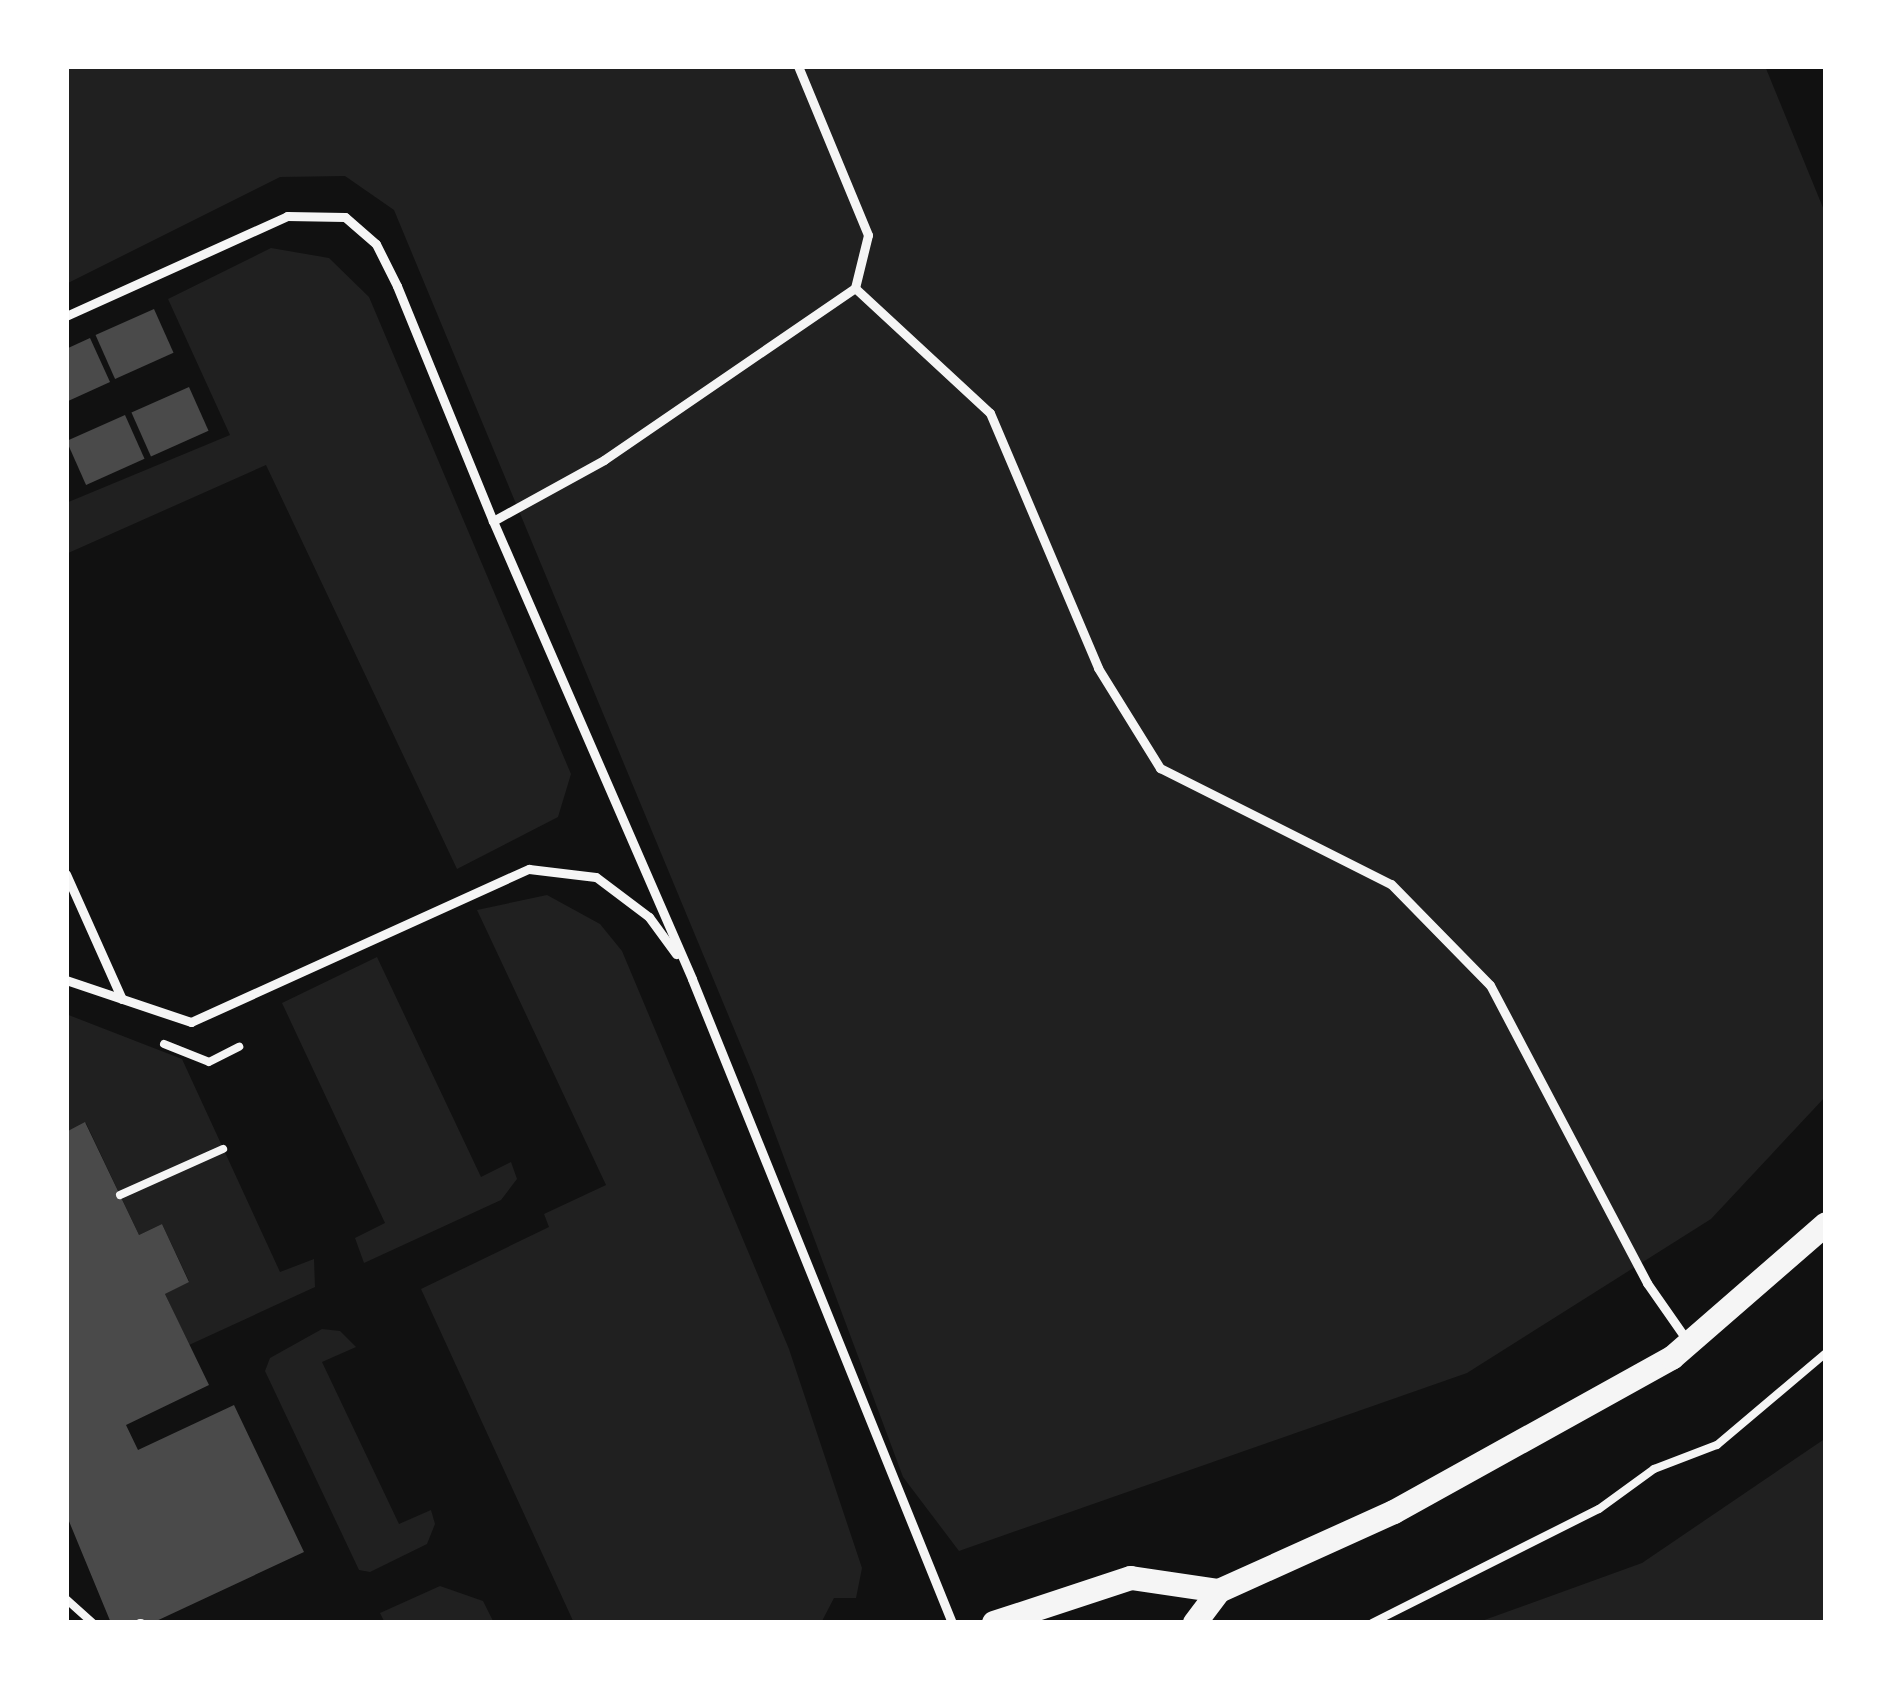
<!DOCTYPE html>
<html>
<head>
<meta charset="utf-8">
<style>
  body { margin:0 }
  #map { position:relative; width:1892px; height:1689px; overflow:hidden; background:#111; font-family:Figtree,sans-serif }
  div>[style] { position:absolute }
  .green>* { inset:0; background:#202020 }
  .building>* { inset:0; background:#4a4a4a; transform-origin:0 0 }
  .path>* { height:8px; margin:-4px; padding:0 4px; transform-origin:4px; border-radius:4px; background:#f5f5f5 }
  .service>* { height:9px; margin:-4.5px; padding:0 4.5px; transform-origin:4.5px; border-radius:4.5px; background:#f5f5f5 }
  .secondary>* { height:24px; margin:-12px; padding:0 12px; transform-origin:12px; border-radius:12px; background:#f5f5f5 }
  span { translate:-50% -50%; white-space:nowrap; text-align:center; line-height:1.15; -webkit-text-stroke:9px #fff; paint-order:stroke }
  .frame { position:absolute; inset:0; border:69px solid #fff; pointer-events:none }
</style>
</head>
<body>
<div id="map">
  <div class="green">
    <i style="clip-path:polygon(66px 66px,1765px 66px,1826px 215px,1826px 1096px,1711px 1219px,1467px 1373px,959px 1551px,903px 1477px,754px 1077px,394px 210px,345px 176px,280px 177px,66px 284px)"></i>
    <i style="clip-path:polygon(271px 248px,329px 258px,369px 297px,571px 774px,558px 817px,457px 869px,266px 465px,66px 554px,66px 503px,230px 435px,168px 299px)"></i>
    <i style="clip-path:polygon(547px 895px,600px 924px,622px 951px,789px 1349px,862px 1568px,856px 1598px,834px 1598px,821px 1623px,574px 1623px,421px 1289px,549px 1227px,544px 1214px,606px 1185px,477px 910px)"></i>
    <i style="clip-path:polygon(377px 957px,481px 1177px,511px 1162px,517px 1179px,501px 1200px,364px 1263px,355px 1238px,385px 1223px,282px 1003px)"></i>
    <i style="clip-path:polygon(66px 1014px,182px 1059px,280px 1272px,314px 1259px,315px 1287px,189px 1345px,165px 1294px,189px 1281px,162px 1224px,139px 1235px,86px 1123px,66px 1132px)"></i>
    <i style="clip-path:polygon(322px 1329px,340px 1331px,356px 1347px,322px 1362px,399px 1524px,431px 1510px,435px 1524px,427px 1544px,370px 1572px,359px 1570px,265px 1371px,270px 1358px)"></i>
    <i style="clip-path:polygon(1826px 1438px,1826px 1623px,1476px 1623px,1642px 1563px)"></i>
    <i style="clip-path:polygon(440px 1586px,483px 1601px,494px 1623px,385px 1623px,380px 1613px)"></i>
  </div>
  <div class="building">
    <i style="left:154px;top:309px;width:48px;height:64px;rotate:66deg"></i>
    <i style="clip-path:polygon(90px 338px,110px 382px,66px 402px,66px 349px)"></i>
    <i style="left:189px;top:387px;width:48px;height:63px;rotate:66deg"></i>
    <i style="left:125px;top:415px;width:48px;height:64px;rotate:66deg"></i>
    <i style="clip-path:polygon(85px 1122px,139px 1235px,162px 1224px,189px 1282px,165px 1294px,209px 1385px,126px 1425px,138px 1450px,234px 1405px,304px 1552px,152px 1623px,111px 1623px,66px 1514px,66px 1132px)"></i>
  </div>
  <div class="path">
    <i style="left:164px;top:1044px;width:48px;rotate:21.8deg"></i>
    <i style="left:209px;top:1062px;width:34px;rotate:-27deg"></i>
    <i style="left:120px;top:1195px;width:113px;rotate:-24.1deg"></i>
    <i style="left:66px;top:1599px;width:36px;rotate:42deg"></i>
    <i style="left:140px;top:1623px;width:1px"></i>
    <i style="left:1372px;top:1623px;width:254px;rotate:-26.7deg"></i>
    <i style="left:1599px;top:1509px;width:68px;rotate:-36deg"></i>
    <i style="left:1654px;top:1469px;width:67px;rotate:-20.9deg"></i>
    <i style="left:1717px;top:1445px;width:143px;rotate:-40.2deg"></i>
  </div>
  <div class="service">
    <i style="left:798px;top:66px;width:183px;rotate:67.5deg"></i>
    <i style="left:868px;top:235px;width:55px;rotate:103.8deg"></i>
    <i style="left:855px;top:288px;width:304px;rotate:145.6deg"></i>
    <i style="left:604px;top:460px;width:127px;rotate:151.2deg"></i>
    <i style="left:493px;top:521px;width:499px;rotate:66.5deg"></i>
    <i style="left:692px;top:979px;width:695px;rotate:68.01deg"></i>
    <i style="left:855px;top:288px;width:184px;rotate:42.8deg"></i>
    <i style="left:990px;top:413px;width:277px;rotate:67deg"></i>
    <i style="left:1098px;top:668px;width:118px;rotate:58.2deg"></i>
    <i style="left:1160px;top:768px;width:258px;rotate:26.7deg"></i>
    <i style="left:1391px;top:884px;width:141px;rotate:45.6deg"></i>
    <i style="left:1490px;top:985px;width:337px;rotate:62.2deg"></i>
    <i style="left:1647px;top:1283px;width:68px;rotate:55.1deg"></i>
    <i style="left:66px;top:316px;width:243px;rotate:-24.3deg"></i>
    <i style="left:287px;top:216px;width:58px;rotate:1deg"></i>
    <i style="left:345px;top:217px;width:41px;rotate:41.1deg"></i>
    <i style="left:376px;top:244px;width:47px;rotate:63.4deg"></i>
    <i style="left:397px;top:286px;width:254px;rotate:67.8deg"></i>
    <i style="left:66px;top:874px;width:137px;rotate:65.9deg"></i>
    <i style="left:66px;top:980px;width:132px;rotate:18.6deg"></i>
    <i style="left:191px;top:1022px;width:371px;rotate:-24.4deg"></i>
    <i style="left:529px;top:869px;width:67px;rotate:6.8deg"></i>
    <i style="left:596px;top:877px;width:66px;rotate:37deg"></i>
    <i style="left:649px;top:917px;width:46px;rotate:53.9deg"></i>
  </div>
  <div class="secondary">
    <i style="left:994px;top:1623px;width:144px;rotate:-18.2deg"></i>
    <i style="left:1131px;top:1578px;width:89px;rotate:8.4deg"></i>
    <i style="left:1195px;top:1623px;width:40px;rotate:-53deg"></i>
    <i style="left:1219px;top:1591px;width:192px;rotate:-24.3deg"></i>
    <i style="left:1394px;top:1512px;width:318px;rotate:-29deg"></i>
    <i style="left:1672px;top:1358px;width:204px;rotate:-41deg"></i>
  </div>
  <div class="frame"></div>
</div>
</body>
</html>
